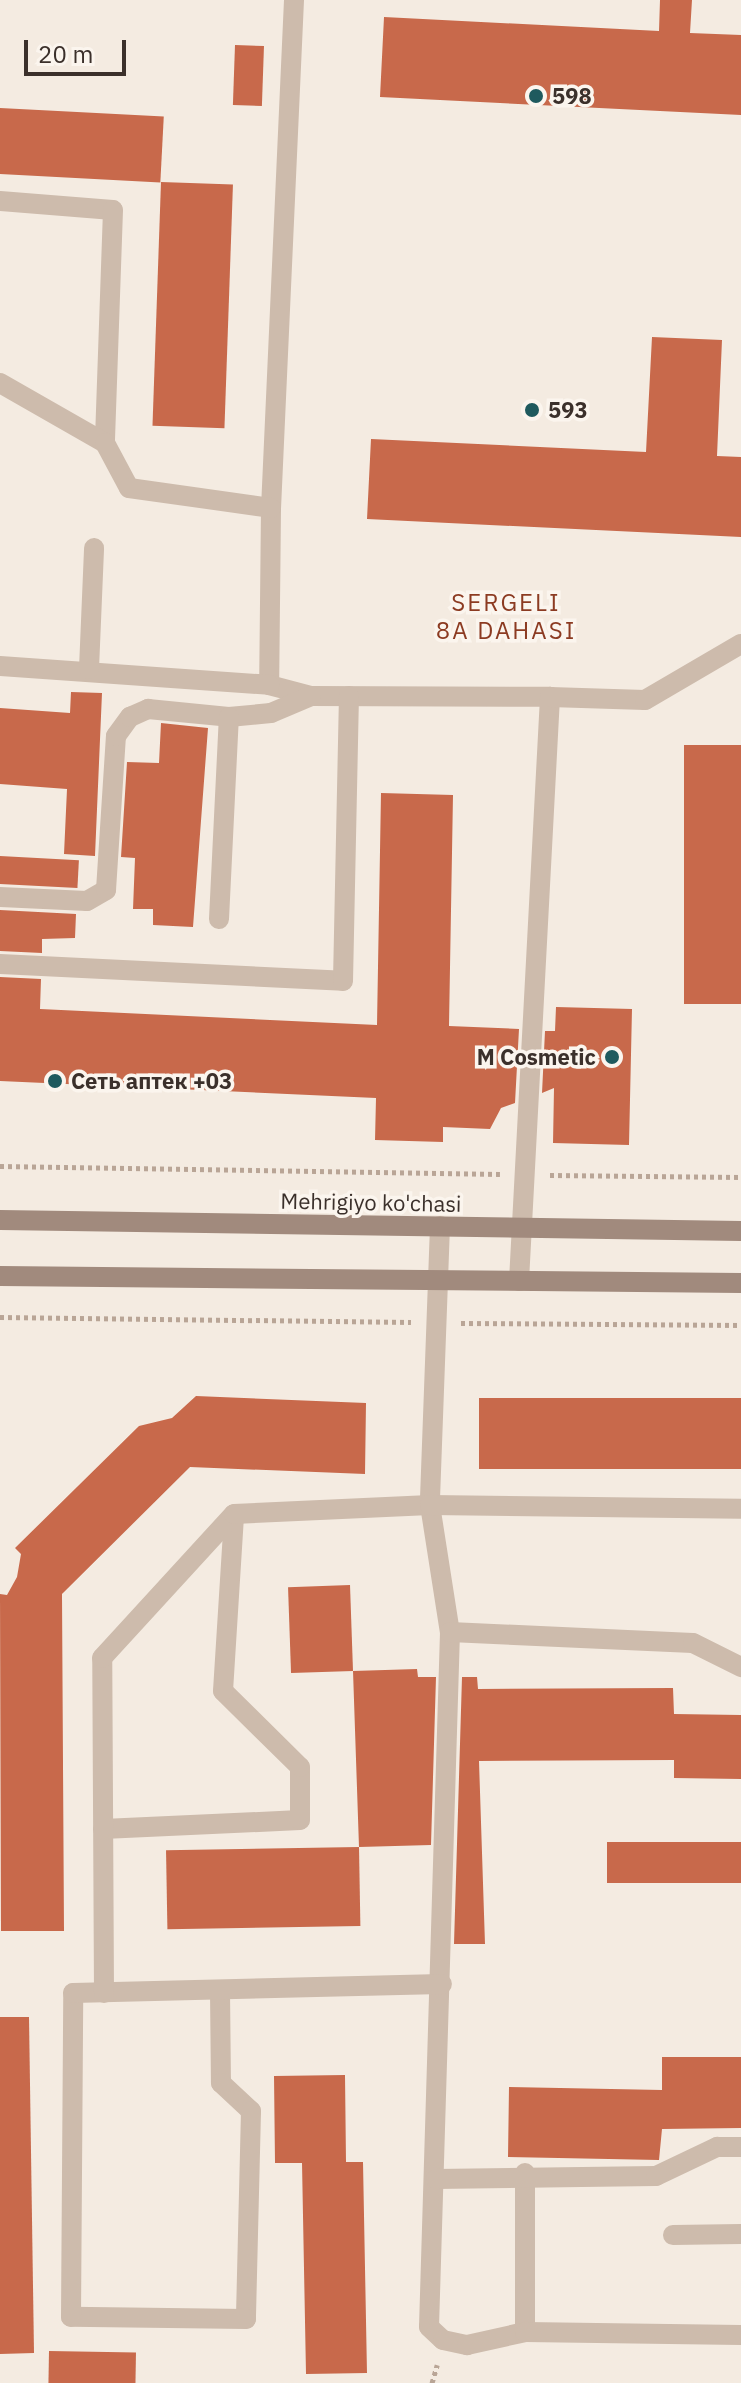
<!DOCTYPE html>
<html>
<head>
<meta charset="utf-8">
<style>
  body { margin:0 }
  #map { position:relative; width:741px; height:2383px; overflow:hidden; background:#f4ebe1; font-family:"IBM Plex Sans",sans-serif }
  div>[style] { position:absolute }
  .building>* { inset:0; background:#c8694b; transform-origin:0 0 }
  .path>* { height:5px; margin-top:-2.5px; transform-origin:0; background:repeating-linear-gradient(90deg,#b9a596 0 4px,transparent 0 8px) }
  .lane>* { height:20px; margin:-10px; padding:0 10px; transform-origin:10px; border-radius:10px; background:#cdbbac }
  .secondary>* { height:20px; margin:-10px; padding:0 10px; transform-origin:10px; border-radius:10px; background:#a18a7d }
  .dots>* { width:22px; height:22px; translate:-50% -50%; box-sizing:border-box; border:4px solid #fbf5ee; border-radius:50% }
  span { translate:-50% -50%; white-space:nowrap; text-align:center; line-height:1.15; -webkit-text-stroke:7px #fbf5ee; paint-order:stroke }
  .poi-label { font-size:22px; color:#3b302b; font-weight:700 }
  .left { translate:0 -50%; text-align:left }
  .right { translate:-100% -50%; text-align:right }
  .street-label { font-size:22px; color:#3b302b }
  .neighbourhood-label { font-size:24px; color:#8c3b22; letter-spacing:2px }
  .scale { position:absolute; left:24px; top:40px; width:102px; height:36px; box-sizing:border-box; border:4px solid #3b302b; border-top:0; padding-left:10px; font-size:24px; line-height:28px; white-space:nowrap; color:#3b302b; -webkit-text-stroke:6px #fbf5ee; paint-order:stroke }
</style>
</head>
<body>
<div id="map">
  <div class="building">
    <i style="clip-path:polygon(660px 0,692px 0,690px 33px,741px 35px,741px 115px,380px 97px,384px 17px,659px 31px)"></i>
    <i style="left:235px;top:45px;width:29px;height:60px;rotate:2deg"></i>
    <i style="left:0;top:108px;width:164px;height:66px;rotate:3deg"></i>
    <i style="left:161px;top:182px;width:72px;height:244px;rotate:2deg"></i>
    <i style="clip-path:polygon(652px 337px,722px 340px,717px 456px,741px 457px,741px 537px,367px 519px,371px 439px,646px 452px)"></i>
    <i style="clip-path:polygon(71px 692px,102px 693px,95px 856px,64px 854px,67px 789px,0 784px,0 708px,70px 713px)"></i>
    <i style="clip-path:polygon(161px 723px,208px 728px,193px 927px,153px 925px,153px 909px,133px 909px,135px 858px,121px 857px,127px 762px,159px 763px)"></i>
    <i style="left:684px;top:745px;width:57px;height:259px"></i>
    <i style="clip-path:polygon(381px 793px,453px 795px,449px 1026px,519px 1029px,515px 1103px,501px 1108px,490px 1129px,443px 1127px,443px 1142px,375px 1140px,376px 1098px,0 1081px,0 977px,41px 979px,40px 1009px,377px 1025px)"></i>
    <i style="left:0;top:856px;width:79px;height:28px;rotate:3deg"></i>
    <i style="clip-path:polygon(0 910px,76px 914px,75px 938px,42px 939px,42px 953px,0 951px)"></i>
    <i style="clip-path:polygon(556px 1007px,632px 1009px,629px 1145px,553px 1143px,554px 1088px,542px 1093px,545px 1031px,555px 1031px)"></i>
    <i style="clip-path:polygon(196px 1396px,366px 1403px,365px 1474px,190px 1467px,62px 1594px,64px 1931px,1px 1931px,0 1594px,7px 1595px,17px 1577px,21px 1554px,15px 1548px,139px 1426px,172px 1418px)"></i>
    <i style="left:741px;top:1398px;width:71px;height:262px;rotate:90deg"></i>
    <i style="left:350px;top:1585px;width:86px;height:62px;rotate:88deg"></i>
    <i style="clip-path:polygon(417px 1669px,418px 1677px,436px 1677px,431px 1845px,359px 1847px,353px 1671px)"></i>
    <i style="clip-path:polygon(462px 1677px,477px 1677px,478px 1689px,673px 1688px,674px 1714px,741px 1715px,741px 1779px,674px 1778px,674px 1760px,479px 1761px,485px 1944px,454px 1944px)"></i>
    <i style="left:741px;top:1842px;width:41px;height:134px;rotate:90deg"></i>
    <i style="left:359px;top:1847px;width:79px;height:193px;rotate:89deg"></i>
    <i style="clip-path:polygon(0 2017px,29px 2017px,34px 2353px,0 2354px)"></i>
    <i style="clip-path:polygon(662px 2057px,741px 2057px,741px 2128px,662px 2129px,659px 2160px,508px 2157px,509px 2087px,662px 2090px)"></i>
    <i style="clip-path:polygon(345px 2075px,346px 2162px,363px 2162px,367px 2373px,306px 2374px,302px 2163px,275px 2163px,274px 2076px)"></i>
    <i style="left:49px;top:2351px;width:87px;height:32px;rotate:1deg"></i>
  </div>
  <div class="path">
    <i style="left:0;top:1166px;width:500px;rotate:0.92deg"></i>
    <i style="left:550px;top:1175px;width:191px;rotate:0.6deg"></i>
    <i style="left:0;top:1317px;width:411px;rotate:0.7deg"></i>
    <i style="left:461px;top:1323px;width:280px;rotate:0.4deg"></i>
    <i style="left:432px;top:2383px;width:19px;rotate:-74deg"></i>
  </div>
  <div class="lane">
    <i style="left:294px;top:0;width:509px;rotate:92.59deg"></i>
    <i style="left:271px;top:508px;width:177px;rotate:90.6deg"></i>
    <i style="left:269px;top:685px;width:43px;rotate:14.7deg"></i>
    <i style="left:311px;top:696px;width:239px;rotate:0.2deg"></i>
    <i style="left:0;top:201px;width:113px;rotate:4.6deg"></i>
    <i style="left:113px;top:210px;width:233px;rotate:92deg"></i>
    <i style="left:0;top:383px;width:121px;rotate:29.7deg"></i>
    <i style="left:105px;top:443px;width:51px;rotate:61.9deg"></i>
    <i style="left:129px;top:488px;width:143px;rotate:8deg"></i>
    <i style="left:0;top:666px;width:270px;rotate:4deg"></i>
    <i style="left:89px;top:669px;width:121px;rotate:-87.6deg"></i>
    <i style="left:0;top:897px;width:87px;rotate:2.6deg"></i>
    <i style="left:87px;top:901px;width:22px;rotate:-30deg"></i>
    <i style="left:106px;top:890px;width:154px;rotate:-86.3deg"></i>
    <i style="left:116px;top:736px;width:24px;rotate:-54deg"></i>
    <i style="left:130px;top:717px;width:20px;rotate:-24deg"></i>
    <i style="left:148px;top:709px;width:81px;rotate:5.6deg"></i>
    <i style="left:229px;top:717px;width:42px;rotate:-5.4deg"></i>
    <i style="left:271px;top:713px;width:43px;rotate:-23deg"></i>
    <i style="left:219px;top:919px;width:202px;rotate:-87.2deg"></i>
    <i style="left:0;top:964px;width:343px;rotate:2.8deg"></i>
    <i style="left:343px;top:981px;width:285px;rotate:-88.8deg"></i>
    <i style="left:440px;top:1226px;width:279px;rotate:92.1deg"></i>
    <i style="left:430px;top:1505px;width:129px;rotate:81.1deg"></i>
    <i style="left:450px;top:1632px;width:695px;rotate:91.73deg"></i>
    <i style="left:429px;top:2327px;width:19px;rotate:43deg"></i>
    <i style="left:443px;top:2340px;width:25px;rotate:12deg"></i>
    <i style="left:467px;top:2345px;width:59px;rotate:-12.6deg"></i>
    <i style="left:519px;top:1281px;width:585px;rotate:-86.96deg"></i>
    <i style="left:550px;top:697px;width:95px;rotate:1.8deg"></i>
    <i style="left:645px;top:700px;width:111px;rotate:-30.3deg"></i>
    <i style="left:450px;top:1632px;width:243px;rotate:2.6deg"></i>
    <i style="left:693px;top:1643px;width:54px;rotate:26.6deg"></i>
    <i style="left:103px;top:1829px;width:197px;rotate:-2.6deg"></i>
    <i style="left:300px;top:1820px;width:53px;rotate:-90deg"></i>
    <i style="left:300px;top:1767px;width:108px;rotate:-135.4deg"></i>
    <i style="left:223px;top:1691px;width:177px;rotate:-86.4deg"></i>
    <i style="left:220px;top:1991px;width:92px;rotate:89.4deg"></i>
    <i style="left:221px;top:2083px;width:41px;rotate:43deg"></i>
    <i style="left:251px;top:2111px;width:208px;rotate:91.4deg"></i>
    <i style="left:246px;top:2319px;width:175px;rotate:-179.3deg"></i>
    <i style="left:71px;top:2317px;width:324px;rotate:-89.6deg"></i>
    <i style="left:73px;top:1993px;width:369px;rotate:-1.4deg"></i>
    <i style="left:104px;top:1993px;width:335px;rotate:-90.3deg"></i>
    <i style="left:102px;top:1658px;width:195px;rotate:-47.5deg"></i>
    <i style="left:234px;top:1514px;width:196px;rotate:-2.6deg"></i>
    <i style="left:430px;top:1505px;width:311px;rotate:0.7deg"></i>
    <i style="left:525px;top:2173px;width:159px;rotate:90deg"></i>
    <i style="left:525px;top:2332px;width:216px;rotate:0.8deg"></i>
    <i style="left:436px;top:2179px;width:220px;rotate:-0.8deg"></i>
    <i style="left:656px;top:2176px;width:68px;rotate:-25.4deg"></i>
    <i style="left:717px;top:2147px;width:24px"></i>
    <i style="left:673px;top:2235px;width:68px;rotate:-0.8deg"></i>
  </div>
  <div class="secondary">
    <i style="left:0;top:1220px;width:741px;rotate:0.85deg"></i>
    <i style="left:0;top:1276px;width:741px;rotate:0.54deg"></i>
  </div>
  <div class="dots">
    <i style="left:536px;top:96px;background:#1f5a5e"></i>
    <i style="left:532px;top:410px;background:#1f5a5e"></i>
    <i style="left:612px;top:1057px;background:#1f5a5e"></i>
    <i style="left:55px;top:1081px;background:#1f5a5e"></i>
  </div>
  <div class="poi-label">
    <span class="left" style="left:552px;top:96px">598</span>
    <span class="left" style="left:548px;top:410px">593</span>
    <span class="right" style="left:596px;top:1057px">M Cosmetic</span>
    <span class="left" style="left:71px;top:1081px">Сеть аптек +03</span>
  </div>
  <div class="street-label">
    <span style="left:371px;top:1202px;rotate:1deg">Mehrigiyo ko'chasi</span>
  </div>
  <div class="neighbourhood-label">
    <span style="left:506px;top:617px">SERGELI<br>8A DAHASI</span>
  </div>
  <div class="scale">20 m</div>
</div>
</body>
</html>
